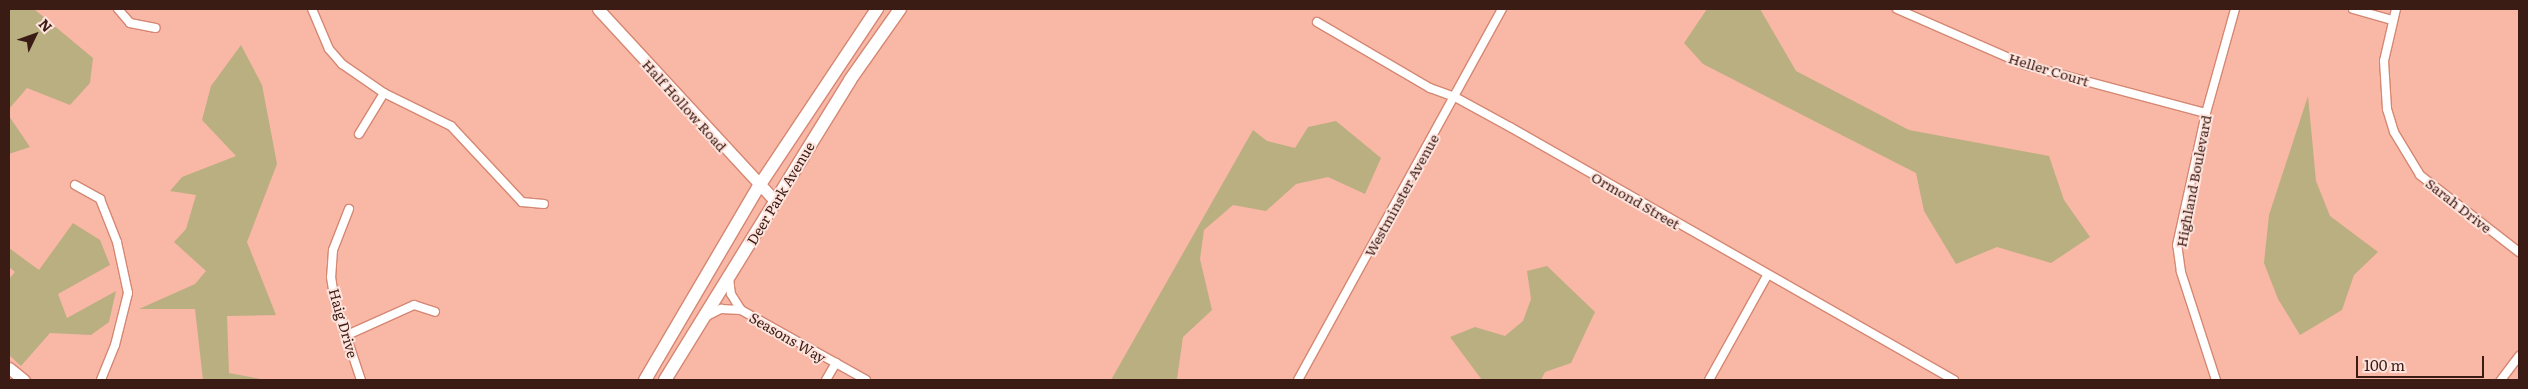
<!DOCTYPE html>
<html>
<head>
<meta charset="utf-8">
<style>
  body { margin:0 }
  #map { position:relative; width:2528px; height:389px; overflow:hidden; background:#f9b7a6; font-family:Literata,serif }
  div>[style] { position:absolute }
  .green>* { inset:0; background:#baaf80 }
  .roads { filter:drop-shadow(1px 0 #d58772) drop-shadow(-1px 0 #d58772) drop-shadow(0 1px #d58772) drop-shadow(0 -1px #d58772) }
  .street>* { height:8px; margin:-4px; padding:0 4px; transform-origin:4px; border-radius:4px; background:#fff }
  .secondary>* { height:11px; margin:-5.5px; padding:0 5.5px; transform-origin:5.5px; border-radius:5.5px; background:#fff }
  .primary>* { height:12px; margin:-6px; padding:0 6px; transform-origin:6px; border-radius:6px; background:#fff }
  span { translate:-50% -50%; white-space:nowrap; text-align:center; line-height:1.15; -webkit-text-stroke:4px #fee4dd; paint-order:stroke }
  .street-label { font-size:14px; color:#3b1c14 }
  .frame { position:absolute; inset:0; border:10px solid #3b1c14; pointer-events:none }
  .north { position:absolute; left:10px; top:10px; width:50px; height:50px; -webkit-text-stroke:4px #fee4dd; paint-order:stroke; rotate:48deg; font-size:14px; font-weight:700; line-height:20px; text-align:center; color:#3b1c14 }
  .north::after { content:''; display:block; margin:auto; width:18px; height:22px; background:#3b1c14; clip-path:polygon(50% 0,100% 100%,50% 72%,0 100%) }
  .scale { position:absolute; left:2356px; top:356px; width:128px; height:22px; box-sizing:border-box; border:2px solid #3b1c14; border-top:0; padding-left:6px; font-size:15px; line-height:18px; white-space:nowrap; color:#3b1c14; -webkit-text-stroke:4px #fee4dd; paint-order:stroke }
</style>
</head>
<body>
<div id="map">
  <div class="green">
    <i style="clip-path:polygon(9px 9px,34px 9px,93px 58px,90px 83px,70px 105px,27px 88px,9px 109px)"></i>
    <i style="clip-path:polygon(1707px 9px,1760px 9px,1796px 71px,1909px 130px,2049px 156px,2064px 200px,2090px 237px,2051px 263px,1997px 247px,1956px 264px,1924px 211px,1916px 173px,1703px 64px,1684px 43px)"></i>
    <i style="clip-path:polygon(241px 45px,262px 85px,277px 164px,247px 242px,276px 315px,227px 316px,229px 373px,266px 380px,203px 380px,195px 309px,139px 309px,195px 284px,206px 271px,174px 242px,186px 229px,196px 195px,170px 191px,182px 177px,236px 156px,202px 120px,211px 86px)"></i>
    <i style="clip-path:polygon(2308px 96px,2316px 181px,2330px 216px,2378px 252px,2354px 275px,2342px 310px,2300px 335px,2278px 299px,2264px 263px,2269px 215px)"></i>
    <i style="clip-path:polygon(9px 116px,30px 147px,9px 154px)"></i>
    <i style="clip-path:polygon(1336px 121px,1381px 158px,1365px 194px,1328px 177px,1296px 184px,1266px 211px,1233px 205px,1204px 230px,1200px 259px,1212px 310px,1183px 337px,1177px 379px,1111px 380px,1253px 130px,1267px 141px,1295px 148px,1308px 127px)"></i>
    <i style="clip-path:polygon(73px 223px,100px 240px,110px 265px,58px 294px,67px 318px,116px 291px,109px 322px,91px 335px,50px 333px,21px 366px,9px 355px,9px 279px,15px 272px,9px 267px,9px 248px,39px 270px)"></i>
    <i style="clip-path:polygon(1547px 266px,1595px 312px,1571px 363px,1545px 372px,1541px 380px,1482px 380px,1450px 337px,1475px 327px,1505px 336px,1523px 321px,1531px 299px,1527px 271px)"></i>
  </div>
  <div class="roads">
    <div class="street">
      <i style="left:118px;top:9px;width:18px;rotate:49deg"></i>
      <i style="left:130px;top:23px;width:26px;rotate:11deg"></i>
      <i style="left:312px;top:9px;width:43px;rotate:67deg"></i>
      <i style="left:329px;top:49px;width:20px;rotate:49deg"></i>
      <i style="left:342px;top:64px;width:51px;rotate:34.6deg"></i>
      <i style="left:384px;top:93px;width:75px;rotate:26.2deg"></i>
      <i style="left:451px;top:126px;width:104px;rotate:46.9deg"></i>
      <i style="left:522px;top:202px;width:22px;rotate:5deg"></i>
      <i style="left:1897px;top:9px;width:140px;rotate:23.6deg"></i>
      <i style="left:2025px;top:65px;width:187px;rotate:14.9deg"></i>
      <i style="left:2353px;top:9px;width:41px;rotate:15.8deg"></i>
      <i style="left:2396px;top:9px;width:53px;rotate:103deg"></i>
      <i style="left:2384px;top:61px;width:48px;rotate:86.4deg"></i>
      <i style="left:2387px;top:109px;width:24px;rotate:73deg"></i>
      <i style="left:2394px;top:132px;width:50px;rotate:58.8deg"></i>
      <i style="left:2420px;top:175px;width:125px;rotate:37.9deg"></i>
      <i style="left:1317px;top:22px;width:131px;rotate:30.3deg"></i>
      <i style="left:1430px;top:88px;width:27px;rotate:20deg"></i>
      <i style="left:1455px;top:97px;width:63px;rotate:28.6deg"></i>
      <i style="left:1510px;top:127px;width:511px;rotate:29.68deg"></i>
      <i style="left:359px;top:134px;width:48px;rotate:-58.6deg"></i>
      <i style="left:75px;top:185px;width:29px;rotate:29deg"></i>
      <i style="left:100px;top:199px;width:46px;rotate:68.4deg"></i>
      <i style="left:117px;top:242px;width:52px;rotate:77.8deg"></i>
      <i style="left:128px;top:293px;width:54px;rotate:104deg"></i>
      <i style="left:115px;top:345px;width:38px;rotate:112deg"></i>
      <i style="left:349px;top:209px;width:44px;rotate:111.3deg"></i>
      <i style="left:333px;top:250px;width:27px;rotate:94deg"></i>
      <i style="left:331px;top:277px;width:25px;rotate:81deg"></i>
      <i style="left:335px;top:302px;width:82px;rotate:71.6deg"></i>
      <i style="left:729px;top:278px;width:16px;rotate:83deg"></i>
      <i style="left:731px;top:294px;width:19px;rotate:58deg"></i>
      <i style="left:707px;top:316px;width:16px;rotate:-27deg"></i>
      <i style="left:721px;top:309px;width:20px;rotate:3deg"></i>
      <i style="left:741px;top:310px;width:143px;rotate:29.2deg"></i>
      <i style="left:345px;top:336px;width:76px;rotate:-24.2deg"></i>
      <i style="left:414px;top:305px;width:22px;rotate:18deg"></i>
      <i style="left:826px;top:380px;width:20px;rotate:-60deg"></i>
      <i style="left:1298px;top:380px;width:423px;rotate:-61.2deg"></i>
      <i style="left:1709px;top:380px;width:119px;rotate:-60.9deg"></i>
      <i style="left:2216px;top:380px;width:114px;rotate:-108deg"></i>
      <i style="left:2181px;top:272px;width:27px;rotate:-98deg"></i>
      <i style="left:2177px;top:245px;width:135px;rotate:-77.6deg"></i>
      <i style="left:2206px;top:113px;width:108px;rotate:-74.4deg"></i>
      <i style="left:2501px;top:380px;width:30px;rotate:-53deg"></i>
    </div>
    <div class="secondary">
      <i style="left:598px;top:9px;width:260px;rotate:47.3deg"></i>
      <i style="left:9px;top:368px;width:19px;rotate:39deg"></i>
    </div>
    <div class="primary">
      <i style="left:645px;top:380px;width:225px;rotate:-59.6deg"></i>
      <i style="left:759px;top:186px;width:213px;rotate:-56.3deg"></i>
      <i style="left:665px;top:380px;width:352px;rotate:-58.3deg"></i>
      <i style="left:850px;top:80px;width:87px;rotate:-54.8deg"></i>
    </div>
  </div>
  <div class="street-label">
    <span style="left:2049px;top:69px;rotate:17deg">Heller Court</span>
    <span style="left:685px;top:105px;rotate:48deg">Half Hollow Road</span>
    <span style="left:2193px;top:181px;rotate:-79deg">Highland Boulevard</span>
    <span style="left:780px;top:193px;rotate:-59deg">Deer Park Avenue</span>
    <span style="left:1401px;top:195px;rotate:-61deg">Westminster Avenue</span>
    <span style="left:1636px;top:200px;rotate:30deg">Ormond Street</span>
    <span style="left:2459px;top:205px;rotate:38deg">Sarah Drive</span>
    <span style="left:344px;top:323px;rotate:74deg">Haig Drive</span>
    <span style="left:788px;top:337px;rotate:30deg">Seasons Way</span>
  </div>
  <div class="frame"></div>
  <div class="north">N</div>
  <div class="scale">100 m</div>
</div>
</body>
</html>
